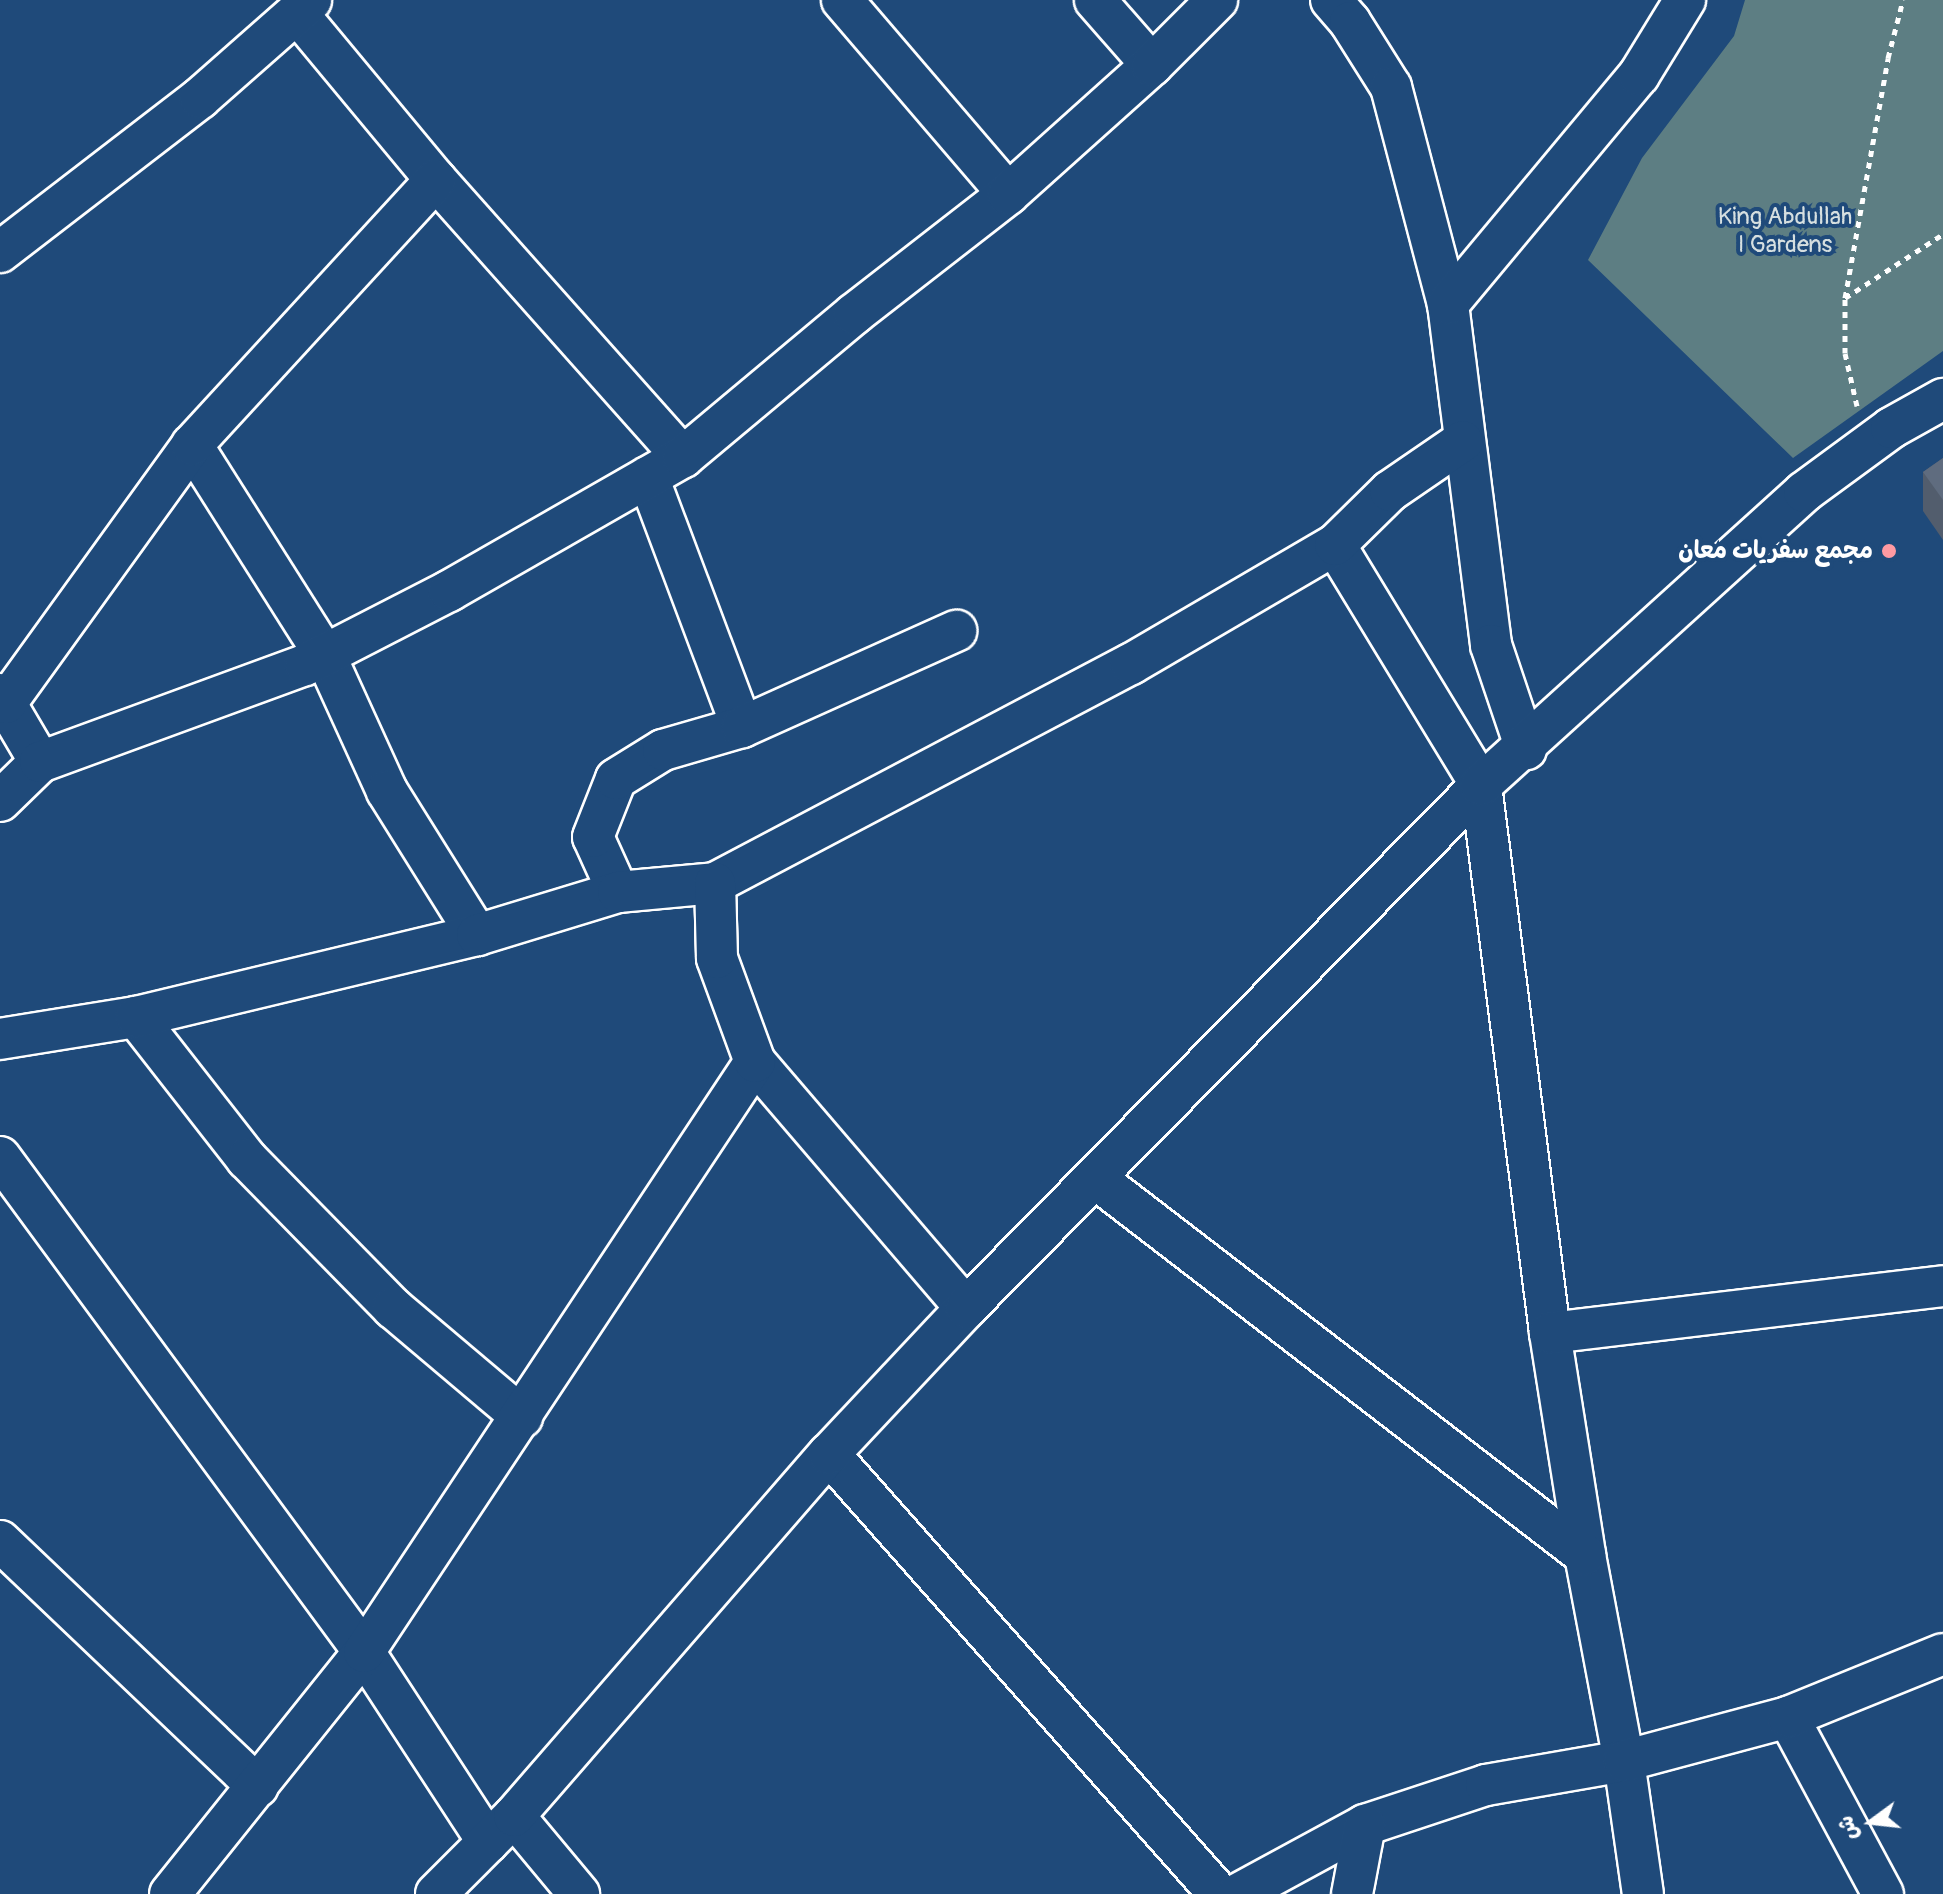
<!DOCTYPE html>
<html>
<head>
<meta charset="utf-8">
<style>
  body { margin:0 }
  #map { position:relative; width:1943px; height:1894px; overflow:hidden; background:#1f4a7a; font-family:Pangolin,"Playpen Sans Arabic",sans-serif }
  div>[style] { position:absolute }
  .green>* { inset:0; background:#5d7e83 }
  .path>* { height:5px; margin-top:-2.5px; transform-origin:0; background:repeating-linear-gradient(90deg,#fff 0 6px,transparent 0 12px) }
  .roads { filter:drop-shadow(2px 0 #fff) drop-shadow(-2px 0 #fff) drop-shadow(0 2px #fff) drop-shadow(0 -2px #fff) }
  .minor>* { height:40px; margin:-20px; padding:0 20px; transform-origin:20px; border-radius:20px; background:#1f4a7a }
  .wall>* { inset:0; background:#525d6d }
  .building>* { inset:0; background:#5f6c7f }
  .dots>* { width:22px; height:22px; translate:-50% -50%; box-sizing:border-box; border:4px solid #1f4a7a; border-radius:50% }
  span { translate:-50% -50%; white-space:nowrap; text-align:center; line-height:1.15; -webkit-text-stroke:8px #1f4a7a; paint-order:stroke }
  .park-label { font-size:24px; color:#d6dfe0 }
  .poi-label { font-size:24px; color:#fff; font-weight:700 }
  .right { translate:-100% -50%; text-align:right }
  .north { position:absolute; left:1831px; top:1782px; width:80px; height:80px; -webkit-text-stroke:6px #1f4a7a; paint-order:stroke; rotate:255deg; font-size:22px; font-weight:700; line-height:32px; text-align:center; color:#fff }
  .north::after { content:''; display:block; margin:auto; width:28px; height:36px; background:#fff; clip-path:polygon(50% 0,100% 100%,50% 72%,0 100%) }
</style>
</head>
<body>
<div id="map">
  <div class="green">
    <i style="clip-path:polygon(1745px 0,1943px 0,1943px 351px,1793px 458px,1588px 260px,1642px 158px,1734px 36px)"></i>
  </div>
  <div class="path">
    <i style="left:1845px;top:298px;width:117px;rotate:-33.1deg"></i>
    <i style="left:1857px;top:406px;width:54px;rotate:-102.8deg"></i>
    <i style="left:1845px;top:353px;width:55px;rotate:-90deg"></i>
    <i style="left:1845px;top:298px;width:244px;rotate:-79.8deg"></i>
    <i style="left:1888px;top:58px;width:60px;rotate:-75.5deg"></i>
  </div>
  <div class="roads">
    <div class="minor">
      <i style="left:842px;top:0;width:255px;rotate:49.4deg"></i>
      <i style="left:1095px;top:0;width:86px;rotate:48.8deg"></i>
      <i style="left:1331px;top:0;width:29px;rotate:49deg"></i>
      <i style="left:1350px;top:22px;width:77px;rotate:57.8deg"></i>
      <i style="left:1391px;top:87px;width:224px;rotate:75.3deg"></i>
      <i style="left:1448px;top:304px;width:344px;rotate:82.8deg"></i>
      <i style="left:1491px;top:645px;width:110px;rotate:71.4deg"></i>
      <i style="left:298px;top:14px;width:216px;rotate:50.3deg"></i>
      <i style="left:436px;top:180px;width:371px;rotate:48.3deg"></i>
      <i style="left:0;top:252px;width:252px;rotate:-37.6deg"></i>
      <i style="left:200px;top:98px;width:148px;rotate:-41.4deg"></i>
      <i style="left:1448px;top:304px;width:298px;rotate:-50.2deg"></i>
      <i style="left:1639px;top:75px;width:88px;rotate:-58.5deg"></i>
      <i style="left:192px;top:445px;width:249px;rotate:57.7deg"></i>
      <i style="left:325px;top:655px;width:149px;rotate:65.5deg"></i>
      <i style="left:387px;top:791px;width:170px;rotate:58deg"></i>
      <i style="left:648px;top:477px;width:267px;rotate:69.4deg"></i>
      <i style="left:1335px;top:545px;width:281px;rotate:58.7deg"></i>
      <i style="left:1481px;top:785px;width:552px;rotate:82.82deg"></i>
      <i style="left:1550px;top:1333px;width:225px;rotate:81deg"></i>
      <i style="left:1585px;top:1555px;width:210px;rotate:79.3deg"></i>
      <i style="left:1624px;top:1761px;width:134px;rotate:81.9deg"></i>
      <i style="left:0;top:694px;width:79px;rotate:59.5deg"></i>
      <i style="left:6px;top:703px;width:318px;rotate:-54.2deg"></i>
      <i style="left:192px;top:445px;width:360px;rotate:-47.4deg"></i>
      <i style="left:0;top:801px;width:56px;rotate:-44.3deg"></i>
      <i style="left:40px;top:762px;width:282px;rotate:-20.1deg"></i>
      <i style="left:305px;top:665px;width:162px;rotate:-27.2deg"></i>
      <i style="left:449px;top:591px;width:270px;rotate:-29.8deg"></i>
      <i style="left:683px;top:457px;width:223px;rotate:-39.9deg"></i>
      <i style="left:854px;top:314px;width:195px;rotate:-37.9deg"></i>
      <i style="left:1008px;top:194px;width:193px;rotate:-41.9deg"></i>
      <i style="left:1152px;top:65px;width:92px;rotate:-45deg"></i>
      <i style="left:618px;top:892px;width:60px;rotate:-114.4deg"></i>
      <i style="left:593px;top:837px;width:62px;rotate:-68.4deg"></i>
      <i style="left:616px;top:779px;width:55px;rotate:-31.7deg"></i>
      <i style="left:663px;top:750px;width:82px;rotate:-16.2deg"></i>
      <i style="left:742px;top:727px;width:235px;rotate:-24.2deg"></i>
      <i style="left:136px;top:1017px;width:180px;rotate:52deg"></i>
      <i style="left:247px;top:1159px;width:209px;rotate:45.6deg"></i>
      <i style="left:393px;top:1308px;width:169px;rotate:40.2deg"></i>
      <i style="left:0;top:1039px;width:138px;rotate:-9.2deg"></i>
      <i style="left:136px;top:1017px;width:351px;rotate:-13.5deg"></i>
      <i style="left:477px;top:935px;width:147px;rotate:-17deg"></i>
      <i style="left:618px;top:892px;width:97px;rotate:-5.3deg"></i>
      <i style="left:715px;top:883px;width:470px;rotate:-27.8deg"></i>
      <i style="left:1131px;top:664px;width:236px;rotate:-30.3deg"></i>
      <i style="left:1335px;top:545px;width:77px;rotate:-44.5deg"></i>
      <i style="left:1390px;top:491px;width:88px;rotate:-34.4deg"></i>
      <i style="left:755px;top:1062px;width:324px;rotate:49.4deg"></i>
      <i style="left:0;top:1157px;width:614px;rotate:53.67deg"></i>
      <i style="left:364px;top:1652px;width:227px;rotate:56.9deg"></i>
      <i style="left:1095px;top:1178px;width:618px;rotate:37.57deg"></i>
      <i style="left:1550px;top:1333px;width:396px;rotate:-6.8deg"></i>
      <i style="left:829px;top:1454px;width:588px;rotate:48.45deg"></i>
      <i style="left:0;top:1541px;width:356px;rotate:43.6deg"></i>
      <i style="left:1788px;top:1717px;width:201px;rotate:61.8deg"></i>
      <i style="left:514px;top:1816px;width:102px;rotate:50.2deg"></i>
      <i style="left:170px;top:1894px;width:310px;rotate:-51.3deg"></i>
      <i style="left:364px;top:1652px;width:708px;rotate:-56.47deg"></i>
      <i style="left:755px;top:1062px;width:111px;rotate:-110.1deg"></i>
      <i style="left:717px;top:958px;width:75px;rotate:-91.5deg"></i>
      <i style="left:436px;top:1894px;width:110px;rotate:-45deg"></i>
      <i style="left:514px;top:1816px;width:480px;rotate:-49deg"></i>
      <i style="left:829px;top:1454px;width:200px;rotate:-46.8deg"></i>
      <i style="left:966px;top:1308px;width:734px;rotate:-45.44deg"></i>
      <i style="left:1481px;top:785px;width:436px;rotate:-42.2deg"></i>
      <i style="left:1804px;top:492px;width:108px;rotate:-36.3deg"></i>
      <i style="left:1891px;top:428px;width:60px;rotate:-29.1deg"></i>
      <i style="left:1238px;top:1894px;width:145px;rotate:-28.5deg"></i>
      <i style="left:1365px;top:1825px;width:127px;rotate:-18.3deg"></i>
      <i style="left:1486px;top:1785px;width:140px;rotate:-9.9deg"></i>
      <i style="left:1624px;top:1761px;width:170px;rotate:-15deg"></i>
      <i style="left:1788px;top:1717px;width:167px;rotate:-22.1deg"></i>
      <i style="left:1352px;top:1894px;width:70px;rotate:-79.3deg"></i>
    </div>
  </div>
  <div class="wall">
    <i style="clip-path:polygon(1943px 458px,1943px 540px,1923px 511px,1923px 472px)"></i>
  </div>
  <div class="building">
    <i style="clip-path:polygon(1943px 458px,1943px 500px,1923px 472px)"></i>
  </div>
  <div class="dots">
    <i style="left:1889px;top:551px;background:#ff9aa2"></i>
  </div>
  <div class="park-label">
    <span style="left:1785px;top:231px">King Abdullah<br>I Gardens</span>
  </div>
  <div class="poi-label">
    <span class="right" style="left:1873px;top:551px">مجمع سفريات معان</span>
  </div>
  <div class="north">ش</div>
</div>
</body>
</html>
